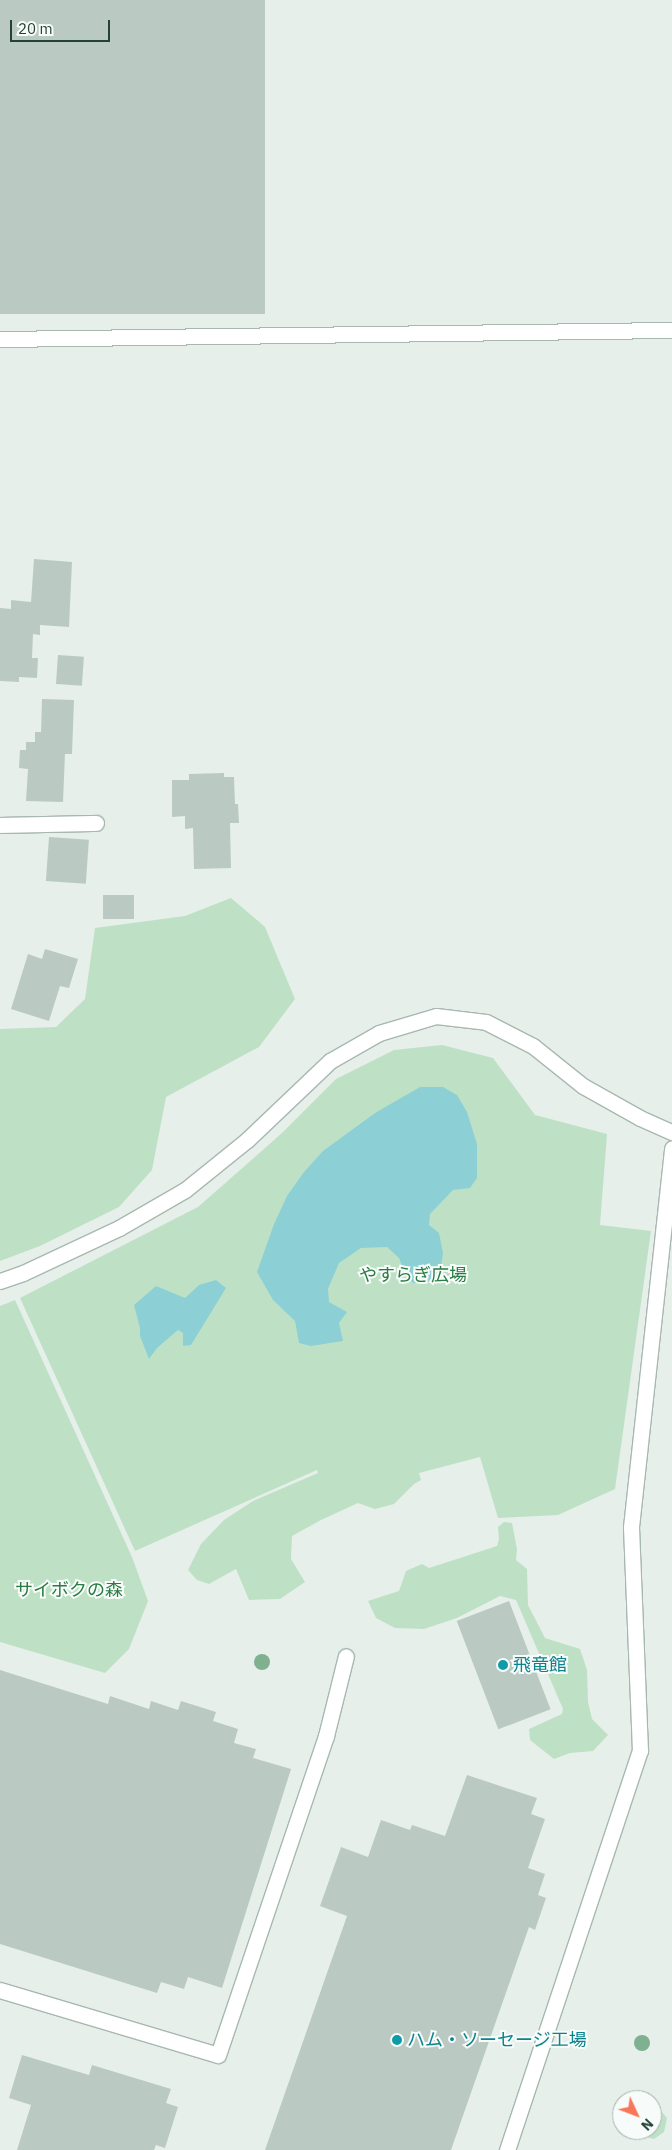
<!DOCTYPE html>
<html>
<head>
<meta charset="utf-8">
<style>
  body { margin:0 }
  #map { position:relative; width:672px; height:2150px; overflow:hidden; background:#e6efea; font-family:"IBM Plex Sans","Noto Sans JP",sans-serif }
  div>[style] { position:absolute }
  .green>* { inset:0; background:#bee1c5 }
  .water>* { inset:0; background:#8cd0d6 }
  .building>* { inset:0; background:#bacac3; transform-origin:0 0 }
  .roads { filter:drop-shadow(1px 0 #a8b8b1) drop-shadow(-1px 0 #a8b8b1) drop-shadow(0 1px #a8b8b1) drop-shadow(0 -1px #a8b8b1) }
  .lane>* { height:15px; margin:-7.5px; padding:0 7.5px; transform-origin:7.5px; border-radius:7.5px; background:#fff }
  .street>* { height:15px; margin:-7.5px; padding:0 7.5px; transform-origin:7.5px; border-radius:7.5px; background:#fff }
  .trees>* { width:16px; height:16px; margin:-8px; border-radius:50%; background:#7fb08f }
  .dots>* { width:14px; height:14px; translate:-50% -50%; box-sizing:border-box; border:2px solid #f7fbf9; border-radius:50% }
  span { translate:-50% -50%; white-space:nowrap; text-align:center; line-height:1.15; -webkit-text-stroke:4px #f7fbf9; paint-order:stroke }
  .park-label { font-size:18px; color:#2a7c44 }
  .culture-label { font-size:18px; color:#0d838f }
  .left { translate:0 -50%; text-align:left }
  .north { position:absolute; left:612px; top:2090px; width:50px; height:50px; box-sizing:border-box; background:#f7fbf9; border:1px solid #a2b1ac; border-radius:50%; rotate:133deg; font-size:14px; font-weight:700; line-height:20px; text-align:center; color:#234338 }
  .north::after { content:''; display:block; margin:auto; width:18px; height:22px; background:#f9765a; clip-path:polygon(50% 0,100% 100%,50% 72%,0 100%) }
  .scale { position:absolute; left:10px; top:20px; width:100px; height:22px; box-sizing:border-box; border:2px solid #234338; border-top:0; padding-left:6px; font-size:15px; line-height:18px; white-space:nowrap; color:#234338; -webkit-text-stroke:4px #f7fbf9; paint-order:stroke }
</style>
</head>
<body>
<div id="map">
  <div class="green">
    <i style="clip-path:polygon(231px 898px,265px 927px,295px 999px,259px 1047px,166px 1097px,152px 1170px,119px 1207px,40px 1246px,0 1261px,0 1029px,56px 1027px,85px 999px,95px 928px,185px 916px)"></i>
    <i style="clip-path:polygon(442px 1045px,493px 1058px,535px 1115px,607px 1134px,600px 1225px,651px 1231px,615px 1489px,558px 1515px,498px 1518px,480px 1457px,419px 1473px,421px 1480px,414px 1484px,394px 1504px,375px 1509px,358px 1503px,321px 1520px,292px 1536px,291px 1559px,305px 1582px,280px 1599px,249px 1600px,236px 1569px,209px 1584px,197px 1580px,188px 1570px,201px 1544px,224px 1520px,253px 1501px,318px 1473px,317px 1470px,135px 1551px,20px 1298px,198px 1207px,282px 1133px,336px 1079px,394px 1050px)"></i>
    <i style="clip-path:polygon(15px 1300px,132px 1557px,148px 1601px,129px 1649px,105px 1673px,0 1642px,0 1306px)"></i>
    <i style="clip-path:polygon(504px 1522px,512px 1523px,517px 1549px,516px 1560px,527px 1569px,528px 1605px,545px 1638px,580px 1649px,587px 1670px,588px 1702px,592px 1719px,608px 1735px,593px 1751px,570px 1753px,554px 1759px,530px 1740px,529px 1729px,562px 1714px,563px 1709px,516px 1600px,500px 1596px,457px 1618px,424px 1629px,395px 1628px,376px 1618px,368px 1601px,399px 1591px,406px 1571px,422px 1564px,429px 1568px,497px 1546px,499px 1539px,498px 1527px)"></i>
    <i style="clip-path:polygon(652px 2100px,667px 2118px,664px 2132px,654px 2139px,622px 2130px,652px 2130px)"></i>
  </div>
  <div class="water">
    <i style="clip-path:polygon(420px 1087px,443px 1087px,457px 1095px,467px 1112px,477px 1144px,477px 1178px,470px 1188px,453px 1190px,430px 1214px,429px 1225px,439px 1233px,443px 1253px,440px 1274px,428px 1281px,413px 1283px,406px 1276px,399px 1258px,387px 1247px,361px 1248px,339px 1263px,328px 1289px,329px 1302px,347px 1312px,339px 1323px,343px 1341px,311px 1346px,299px 1343px,295px 1321px,273px 1300px,257px 1272px,274px 1224px,287px 1196px,304px 1172px,323px 1151px,375px 1113px)"></i>
    <i style="clip-path:polygon(216px 1280px,226px 1288px,191px 1345px,183px 1346px,183px 1333px,178px 1330px,157px 1348px,149px 1359px,140px 1336px,140px 1328px,134px 1305px,156px 1286px,185px 1298px,199px 1285px)"></i>
  </div>
  <div class="building">
    <i style="left:0;top:0;width:265px;height:314px"></i>
    <i style="clip-path:polygon(34px 559px,72px 562px,69px 627px,40px 625px,40px 635px,33px 634px,32px 658px,38px 658px,37px 678px,19px 677px,19px 682px,0 681px,0 608px,11px 609px,11px 600px,31px 602px)"></i>
    <i style="left:58px;top:655px;width:26px;height:29px;rotate:4deg"></i>
    <i style="clip-path:polygon(42px 699px,74px 700px,72px 754px,65px 754px,63px 802px,26px 801px,28px 769px,19px 768px,20px 750px,26px 750px,26px 742px,35px 742px,35px 732px,41px 732px)"></i>
    <i style="clip-path:polygon(224px 773px,224px 777px,234px 777px,235px 804px,238px 804px,239px 823px,230px 823px,231px 868px,194px 869px,193px 828px,185px 829px,185px 816px,172px 817px,172px 780px,189px 780px,189px 774px)"></i>
    <i style="left:49px;top:837px;width:40px;height:44px;rotate:4deg"></i>
    <i style="left:103px;top:895px;width:31px;height:24px"></i>
    <i style="clip-path:polygon(45px 949px,78px 959px,69px 988px,60px 986px,49px 1021px,11px 1009px,28px 954px,42px 959px)"></i>
    <i style="left:509px;top:1601px;width:116px;height:56px;rotate:69deg"></i>
    <i style="clip-path:polygon(0 1670px,108px 1704px,110px 1696px,149px 1709px,151px 1701px,178px 1710px,181px 1701px,216px 1712px,213px 1721px,238px 1729px,234px 1743px,256px 1749px,253px 1758px,291px 1769px,222px 1988px,188px 1977px,184px 1989px,161px 1982px,157px 1993px,0 1944px)"></i>
    <i style="clip-path:polygon(467px 1775px,537px 1798px,531px 1814px,545px 1819px,528px 1868px,545px 1874px,538px 1895px,546px 1898px,535px 1930px,529px 1927px,451px 2150px,265px 2150px,347px 1916px,320px 1906px,341px 1847px,368px 1857px,381px 1820px,410px 1830px,412px 1825px,445px 1836px)"></i>
    <i style="clip-path:polygon(22px 2055px,89px 2075px,92px 2065px,171px 2089px,166px 2103px,178px 2107px,165px 2148px,156px 2145px,154px 2150px,17px 2150px,31px 2105px,9px 2098px)"></i>
  </div>
  <div class="roads">
    <div class="lane">
      <i style="left:0;top:825px;width:96px;rotate:-1.2deg"></i>
      <i style="left:0;top:1990px;width:227px;rotate:16.6deg"></i>
      <i style="left:218px;top:2055px;width:337px;rotate:-71.3deg"></i>
      <i style="left:326px;top:1736px;width:82px;rotate:-76deg"></i>
      <i style="left:507px;top:2150px;width:421px;rotate:-71.6deg"></i>
    </div>
    <div class="street">
      <i style="left:0;top:339px;width:672px;rotate:-0.77deg"></i>
      <i style="left:0;top:1281px;width:24px;rotate:-19deg"></i>
      <i style="left:23px;top:1273px;width:106px;rotate:-25.1deg"></i>
      <i style="left:119px;top:1228px;width:76px;rotate:-29.9deg"></i>
      <i style="left:185px;top:1190px;width:80px;rotate:-38.9deg"></i>
      <i style="left:247px;top:1140px;width:115px;rotate:-43.6deg"></i>
      <i style="left:330px;top:1061px;width:56px;rotate:-29.7deg"></i>
      <i style="left:379px;top:1033px;width:59px;rotate:-16.6deg"></i>
      <i style="left:436px;top:1016px;width:50px;rotate:6.8deg"></i>
      <i style="left:486px;top:1022px;width:53px;rotate:27.1deg"></i>
      <i style="left:533px;top:1046px;width:64px;rotate:38.7deg"></i>
      <i style="left:583px;top:1086px;width:65px;rotate:29.3deg"></i>
      <i style="left:640px;top:1118px;width:35px;rotate:24deg"></i>
      <i style="left:640px;top:1751px;width:224px;rotate:-92.3deg"></i>
      <i style="left:631px;top:1527px;width:381px;rotate:-83.8deg"></i>
    </div>
  </div>
  <div class="trees">
    <i style="left:262px;top:1662px"></i>
    <i style="left:642px;top:2043px"></i>
  </div>
  <div class="dots">
    <i style="left:503px;top:1665px;background:#0f9aa8"></i>
    <i style="left:397px;top:2040px;background:#0f9aa8"></i>
  </div>
  <div class="park-label">
    <span style="left:413px;top:1275px">やすらぎ広場</span>
    <span style="left:69px;top:1590px">サイボクの森</span>
  </div>
  <div class="culture-label">
    <span class="left" style="left:513px;top:1665px">飛竜館</span>
    <span class="left" style="left:407px;top:2040px">ハム・ソーセージ工場</span>
  </div>
  <div class="north">N</div>
  <div class="scale">20 m</div>
</div>
</body>
</html>
